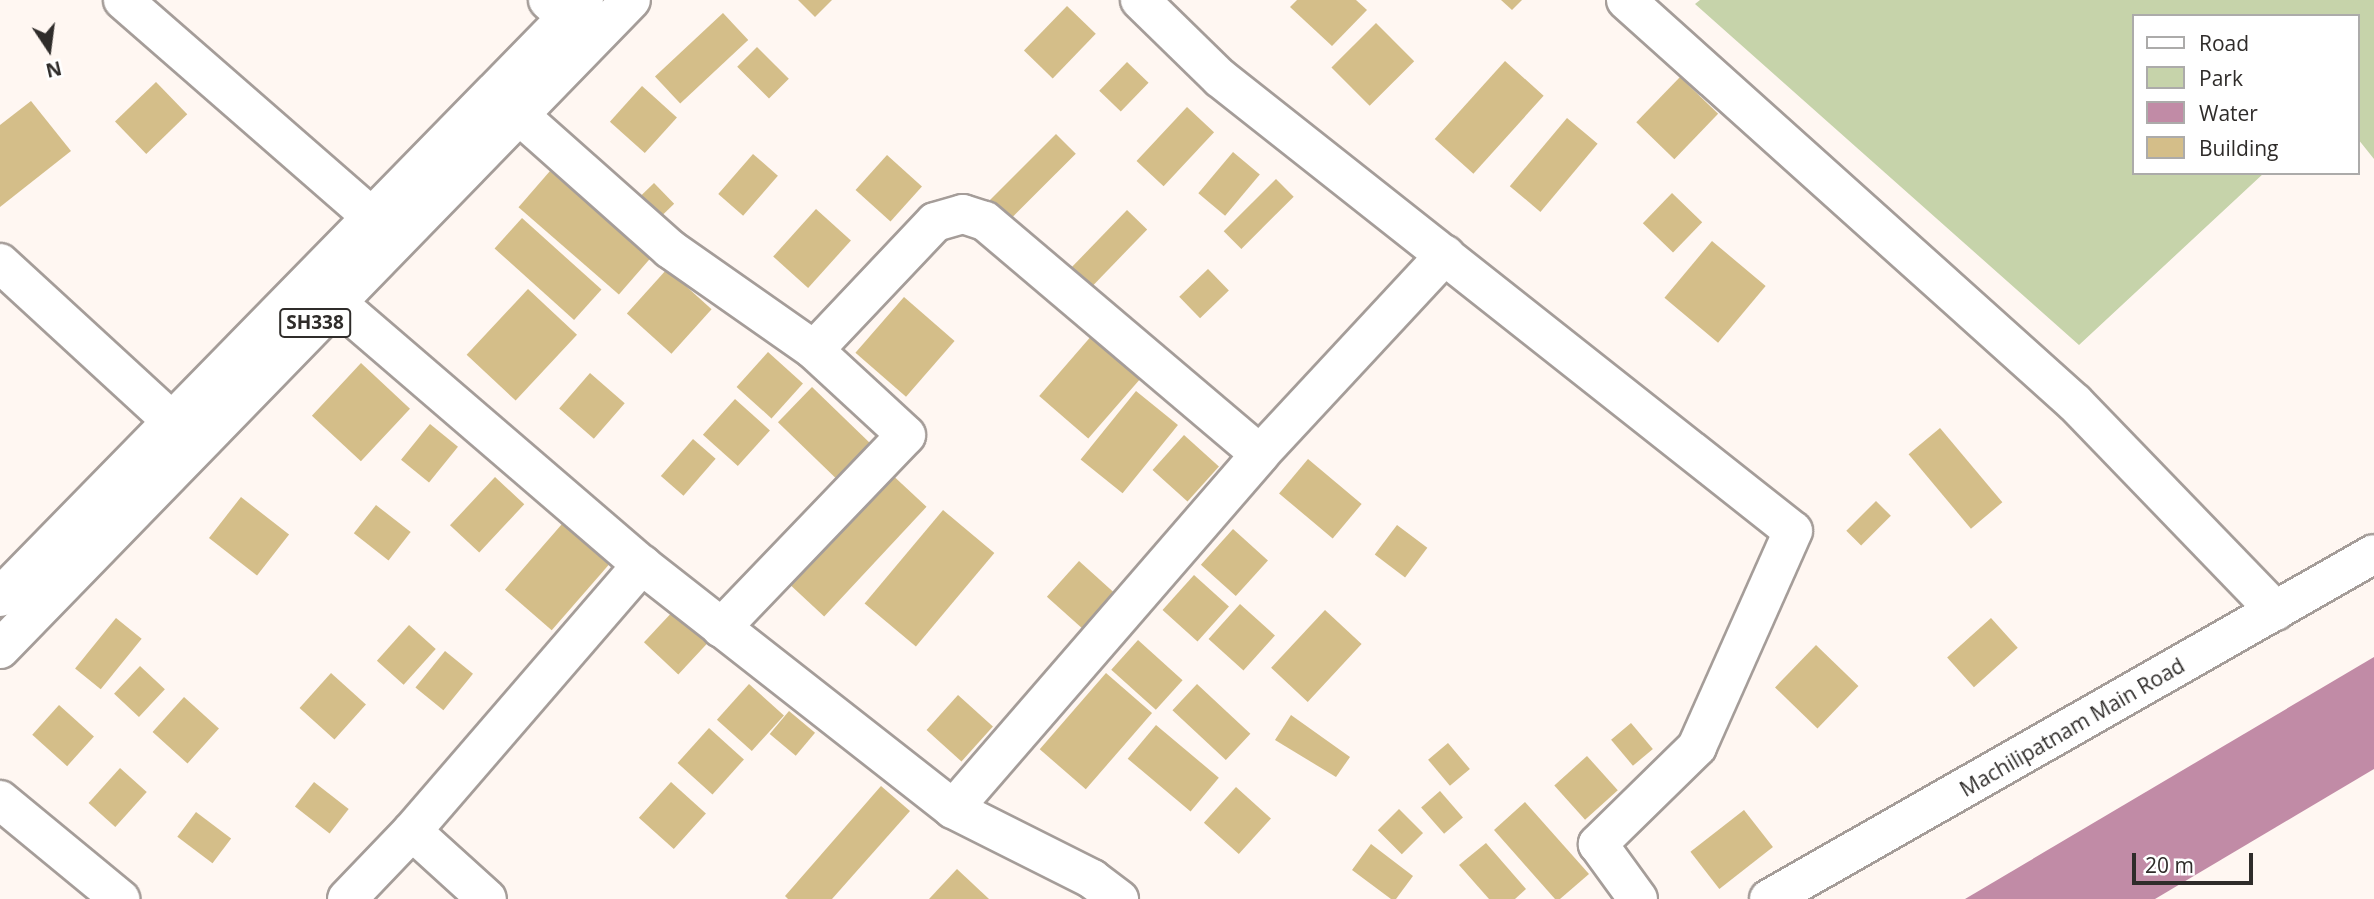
<!DOCTYPE html>
<html>
<head>
<meta charset="utf-8">
<style>
  body { margin:0 }
  #map { position:relative; width:2374px; height:899px; overflow:hidden; background:#fff7f2; font-family:"Open Sans",sans-serif }
  div>[style] { position:absolute }
  .green>* { inset:0; background:#c6d3aa }
  .water>* { inset:0; background:#c18ba6 }
  .building>* { inset:0; background:#d4be89; transform-origin:0 0 }
  .roads { filter:drop-shadow(2px 0 #a59d99) drop-shadow(-2px 0 #a59d99) drop-shadow(0 2px #a59d99) drop-shadow(0 -2px #a59d99) }
  .street>* { height:38px; margin:-19px; padding:0 19px; transform-origin:19px; border-radius:19px; background:#fff }
  .secondary>* { height:38px; margin:-19px; padding:0 19px; transform-origin:19px; border-radius:19px; background:#fff }
  .primary>* { height:38px; margin:-19px; padding:0 19px; transform-origin:19px; border-radius:19px; background:#fff }
  span { translate:-50% -50%; white-space:nowrap; text-align:center; line-height:1.15; -webkit-text-stroke:5px #fff; paint-order:stroke }
  .shield-label span { padding:2px 5px; background:#fff; border:2px solid; border-radius:5px; -webkit-text-stroke-width:0 }
  .shield-label { font-size:19px; color:#2f2c2a; font-weight:700 }
  .street-label { font-size:21px; color:#2f2c2a }
  .legend { position:absolute; left:2132px; top:14px; width:228px; height:161px; box-sizing:border-box; background:#fff; border:2px solid #acabaa; margin:0; padding:9px 12px; list-style:none; font-size:21px; color:#2f2c2a }
  .legend li { display:flex; align-items:center; gap:14px; height:35px }
  .legend b { width:35px; border:2px solid #acabaa }
  .north { position:absolute; left:14px; top:14px; width:70px; height:70px; -webkit-text-stroke:5px #fff; paint-order:stroke; rotate:167deg; font-size:19px; font-weight:700; line-height:28px; text-align:center; color:#2f2c2a }
  .north::after { content:''; display:block; margin:auto; width:24px; height:32px; background:#2f2c2a; clip-path:polygon(50% 0,100% 100%,50% 72%,0 100%) }
  .scale { position:absolute; left:2132px; top:853px; width:121px; height:32px; box-sizing:border-box; border:4px solid #2f2c2a; border-top:0; padding-left:9px; font-size:21px; line-height:24px; white-space:nowrap; color:#2f2c2a; -webkit-text-stroke:5px #fff; paint-order:stroke }
</style>
</head>
<body>
<div id="map">
  <div class="green">
    <i style="clip-path:polygon(1700px 0,2374px 0,2374px 159px,2358px 139px,2358px 16px,2134px 16px,2134px 173px,2264px 173px,2079px 345px,1695px 4px)"></i>
  </div>
  <div class="water">
    <i style="clip-path:polygon(2374px 657px,2374px 769px,2155px 899px,1965px 899px)"></i>
  </div>
  <div class="building">
    <i style="clip-path:polygon(798px 0,832px 0,815px 17px)"></i>
    <i style="clip-path:polygon(1297px 0,1356px 0,1367px 10px,1332px 46px,1290px 7px)"></i>
    <i style="clip-path:polygon(1501px 0,1522px 0,1512px 10px)"></i>
    <i style="left:1067px;top:6px;width:40px;height:62px;rotate:44deg"></i>
    <i style="left:723px;top:13px;width:37px;height:93px;rotate:47deg"></i>
    <i style="left:1376px;top:23px;width:54px;height:63px;rotate:45deg"></i>
    <i style="left:757px;top:47px;width:45px;height:28px;rotate:45deg"></i>
    <i style="left:1505px;top:61px;width:52px;height:105px;rotate:42deg"></i>
    <i style="left:1127px;top:62px;width:30px;height:40px;rotate:44deg"></i>
    <i style="left:1680px;top:77px;width:53px;height:63px;rotate:44deg"></i>
    <i style="left:156px;top:82px;width:45px;height:57px;rotate:46deg"></i>
    <i style="left:642px;top:86px;width:47px;height:48px;rotate:42deg"></i>
    <i style="clip-path:polygon(31px 101px,71px 151px,0 207px,0 125px)"></i>
    <i style="left:1187px;top:107px;width:37px;height:74px;rotate:43deg"></i>
    <i style="left:1567px;top:118px;width:40px;height:89px;rotate:40deg"></i>
    <i style="left:1056px;top:134px;width:28px;height:94px;rotate:45deg"></i>
    <i style="left:1233px;top:152px;width:35px;height:54px;rotate:40deg"></i>
    <i style="left:753px;top:154px;width:33px;height:53px;rotate:41deg"></i>
    <i style="left:887px;top:155px;width:47px;height:47px;rotate:42deg"></i>
    <i style="left:550px;top:171px;width:133px;height:48px;rotate:41deg"></i>
    <i style="left:1276px;top:179px;width:25px;height:74px;rotate:45deg"></i>
    <i style="left:654px;top:183px;width:29px;height:24px;rotate:46deg"></i>
    <i style="left:1672px;top:193px;width:42px;height:42px;rotate:44deg"></i>
    <i style="left:816px;top:209px;width:47px;height:64px;rotate:42deg"></i>
    <i style="left:1127px;top:210px;width:28px;height:80px;rotate:44deg"></i>
    <i style="left:522px;top:218px;width:107px;height:41px;rotate:42deg"></i>
    <i style="left:1712px;top:241px;width:70px;height:74px;rotate:40deg"></i>
    <i style="left:667px;top:269px;width:60px;height:60px;rotate:42deg"></i>
    <i style="left:1208px;top:269px;width:30px;height:40px;rotate:46deg"></i>
    <i style="left:528px;top:289px;width:67px;height:90px;rotate:43deg"></i>
    <i style="left:904px;top:297px;width:67px;height:74px;rotate:41deg"></i>
    <i style="left:1093px;top:334px;width:65px;height:82px;rotate:41deg"></i>
    <i style="left:768px;top:352px;width:47px;height:47px;rotate:42deg"></i>
    <i style="left:361px;top:363px;width:67px;height:72px;rotate:43deg"></i>
    <i style="left:590px;top:373px;width:46px;height:47px;rotate:41deg"></i>
    <i style="left:812px;top:387px;width:83px;height:49px;rotate:44deg"></i>
    <i style="left:1136px;top:391px;width:54px;height:88px;rotate:39deg"></i>
    <i style="left:735px;top:399px;width:47px;height:48px;rotate:42deg"></i>
    <i style="left:430px;top:424px;width:36px;height:46px;rotate:39deg"></i>
    <i style="left:1940px;top:428px;width:97px;height:41px;rotate:50deg"></i>
    <i style="left:1184px;top:435px;width:47px;height:47px;rotate:42deg"></i>
    <i style="left:693px;top:439px;width:30px;height:49px;rotate:41deg"></i>
    <i style="left:1308px;top:459px;width:70px;height:45px;rotate:40deg"></i>
    <i style="left:887px;top:470px;width:54px;height:150px;rotate:43deg"></i>
    <i style="left:495px;top:477px;width:40px;height:66px;rotate:43deg"></i>
    <i style="left:241px;top:497px;width:61px;height:52px;rotate:38deg"></i>
    <i style="left:1876px;top:501px;width:21px;height:42px;rotate:45deg"></i>
    <i style="left:376px;top:505px;width:44px;height:36px;rotate:38deg"></i>
    <i style="left:943px;top:510px;width:67px;height:122px;rotate:40deg"></i>
    <i style="left:562px;top:524px;width:62px;height:87px;rotate:41deg"></i>
    <i style="left:1397px;top:525px;width:38px;height:37px;rotate:37deg"></i>
    <i style="left:1233px;top:529px;width:47px;height:48px;rotate:42deg"></i>
    <i style="left:1079px;top:561px;width:47px;height:48px;rotate:42deg"></i>
    <i style="left:1194px;top:575px;width:47px;height:47px;rotate:42deg"></i>
    <i style="left:1240px;top:604px;width:47px;height:47px;rotate:42deg"></i>
    <i style="left:676px;top:608px;width:47px;height:47px;rotate:43deg"></i>
    <i style="left:1325px;top:610px;width:50px;height:79px;rotate:43deg"></i>
    <i style="left:116px;top:618px;width:33px;height:65px;rotate:39deg"></i>
    <i style="left:1991px;top:618px;width:40px;height:59px;rotate:48deg"></i>
    <i style="left:409px;top:625px;width:36px;height:48px;rotate:42deg"></i>
    <i style="left:1138px;top:640px;width:60px;height:40px;rotate:42deg"></i>
    <i style="left:1816px;top:645px;width:59px;height:59px;rotate:44deg"></i>
    <i style="left:445px;top:651px;width:36px;height:47px;rotate:39deg"></i>
    <i style="left:140px;top:666px;width:34px;height:38px;rotate:43deg"></i>
    <i style="left:331px;top:673px;width:47px;height:47px;rotate:42deg"></i>
    <i style="left:1106px;top:673px;width:61px;height:101px;rotate:41deg"></i>
    <i style="left:749px;top:684px;width:47px;height:48px;rotate:42deg"></i>
    <i style="left:1197px;top:684px;width:73px;height:36px;rotate:43deg"></i>
    <i style="left:958px;top:695px;width:47px;height:47px;rotate:42deg"></i>
    <i style="left:184px;top:697px;width:47px;height:47px;rotate:42deg"></i>
    <i style="left:59px;top:705px;width:47px;height:40px;rotate:42deg"></i>
    <i style="left:789px;top:711px;width:34px;height:30px;rotate:40deg"></i>
    <i style="clip-path:polygon(1291px 715px,1350px 757px,1336px 777px,1275px 740px)"></i>
    <i style="left:1631px;top:723px;width:34px;height:26px;rotate:50deg"></i>
    <i style="left:1156px;top:725px;width:82px;height:44px;rotate:40deg"></i>
    <i style="left:709px;top:728px;width:47px;height:47px;rotate:42deg"></i>
    <i style="left:1448px;top:743px;width:34px;height:26px;rotate:50deg"></i>
    <i style="left:1587px;top:756px;width:46px;height:44px;rotate:48deg"></i>
    <i style="left:120px;top:768px;width:36px;height:47px;rotate:42deg"></i>
    <i style="left:314px;top:782px;width:44px;height:31px;rotate:38deg"></i>
    <i style="left:671px;top:782px;width:47px;height:48px;rotate:42deg"></i>
    <i style="clip-path:polygon(881px 786px,910px 811px,832px 899px,788px 899px,785px 896px)"></i>
    <i style="left:1236px;top:787px;width:47px;height:48px;rotate:42deg"></i>
    <i style="left:1440px;top:791px;width:35px;height:25px;rotate:49deg"></i>
    <i style="clip-path:polygon(1525px 802px,1589px 874px,1560px 899px,1555px 899px,1494px 830px)"></i>
    <i style="left:1399px;top:809px;width:34px;height:30px;rotate:45deg"></i>
    <i style="left:1744px;top:810px;width:47px;height:68px;rotate:52deg"></i>
    <i style="left:196px;top:812px;width:44px;height:31px;rotate:37deg"></i>
    <i style="clip-path:polygon(1486px 843px,1526px 889px,1515px 899px,1489px 899px,1459px 865px)"></i>
    <i style="clip-path:polygon(1371px 844px,1413px 876px,1396px 899px,1391px 899px,1352px 870px)"></i>
    <i style="clip-path:polygon(957px 869px,989px 899px,929px 899px)"></i>
  </div>
  <div class="roads">
    <div class="street">
      <i style="left:123px;top:0;width:329px;rotate:41.1deg"></i>
      <i style="left:548px;top:0;width:25px;rotate:43deg"></i>
      <i style="left:1140px;top:0;width:112px;rotate:44.3deg"></i>
      <i style="left:1220px;top:78px;width:730px;rotate:38.33deg"></i>
      <i style="left:1793px;top:531px;width:236px;rotate:114deg"></i>
      <i style="left:1697px;top:747px;width:139px;rotate:135.6deg"></i>
      <i style="left:1598px;top:844px;width:68px;rotate:54deg"></i>
      <i style="left:1626px;top:0;width:603px;rotate:41.91deg"></i>
      <i style="left:2075px;top:403px;width:289px;rotate:46deg"></i>
      <i style="left:518px;top:114px;width:203px;rotate:41.6deg"></i>
      <i style="left:670px;top:249px;width:176px;rotate:35deg"></i>
      <i style="left:814px;top:350px;width:176px;rotate:-46.6deg"></i>
      <i style="left:935px;top:222px;width:29px;rotate:-16deg"></i>
      <i style="left:963px;top:214px;width:23px;rotate:18deg"></i>
      <i style="left:985px;top:221px;width:360px;rotate:40.3deg"></i>
      <i style="left:0;top:263px;width:234px;rotate:42.6deg"></i>
      <i style="left:336px;top:302px;width:403px;rotate:40.7deg"></i>
      <i style="left:642px;top:565px;width:395px;rotate:38.1deg"></i>
      <i style="left:953px;top:809px;width:156px;rotate:26.7deg"></i>
      <i style="left:1092px;top:879px;width:34px;rotate:37deg"></i>
      <i style="left:721px;top:628px;width:267px;rotate:-46.2deg"></i>
      <i style="left:906px;top:435px;width:125px;rotate:-137.3deg"></i>
      <i style="left:0;top:800px;width:156px;rotate:39.5deg"></i>
      <i style="left:953px;top:809px;width:469px;rotate:-49.1deg"></i>
      <i style="left:1260px;top:454px;width:272px;rotate:-47.1deg"></i>
      <i style="left:412px;top:831px;width:101px;rotate:42.2deg"></i>
      <i style="left:347px;top:899px;width:94px;rotate:-46.3deg"></i>
      <i style="left:412px;top:831px;width:352px;rotate:-49.2deg"></i>
    </div>
    <div class="secondary">
      <i style="left:1769px;top:899px;width:696px;rotate:-29.69deg"></i>
    </div>
    <div class="primary">
      <i style="left:0;top:597px;width:835px;rotate:-45.63deg"></i>
      <i style="left:0;top:649px;width:905px;rotate:-45.81deg"></i>
    </div>
  </div>
  <div class="shield-label">
    <span style="left:315px;top:323px">SH338</span>
  </div>
  <div class="street-label">
    <span style="left:2072px;top:727px;rotate:-30deg">Machilipatnam Main Road</span>
  </div>
  <ul class="legend">
  <li><b style="height:9px;background:#fff"></b>Road</li>
  <li><b style="height:19px;background:#c6d3aa"></b>Park</li>
  <li><b style="height:19px;background:#c18ba6"></b>Water</li>
  <li><b style="height:19px;background:#d4be89"></b>Building</li>
  </ul>
  <div class="north">N</div>
  <div class="scale">20 m</div>
</div>
</body>
</html>
